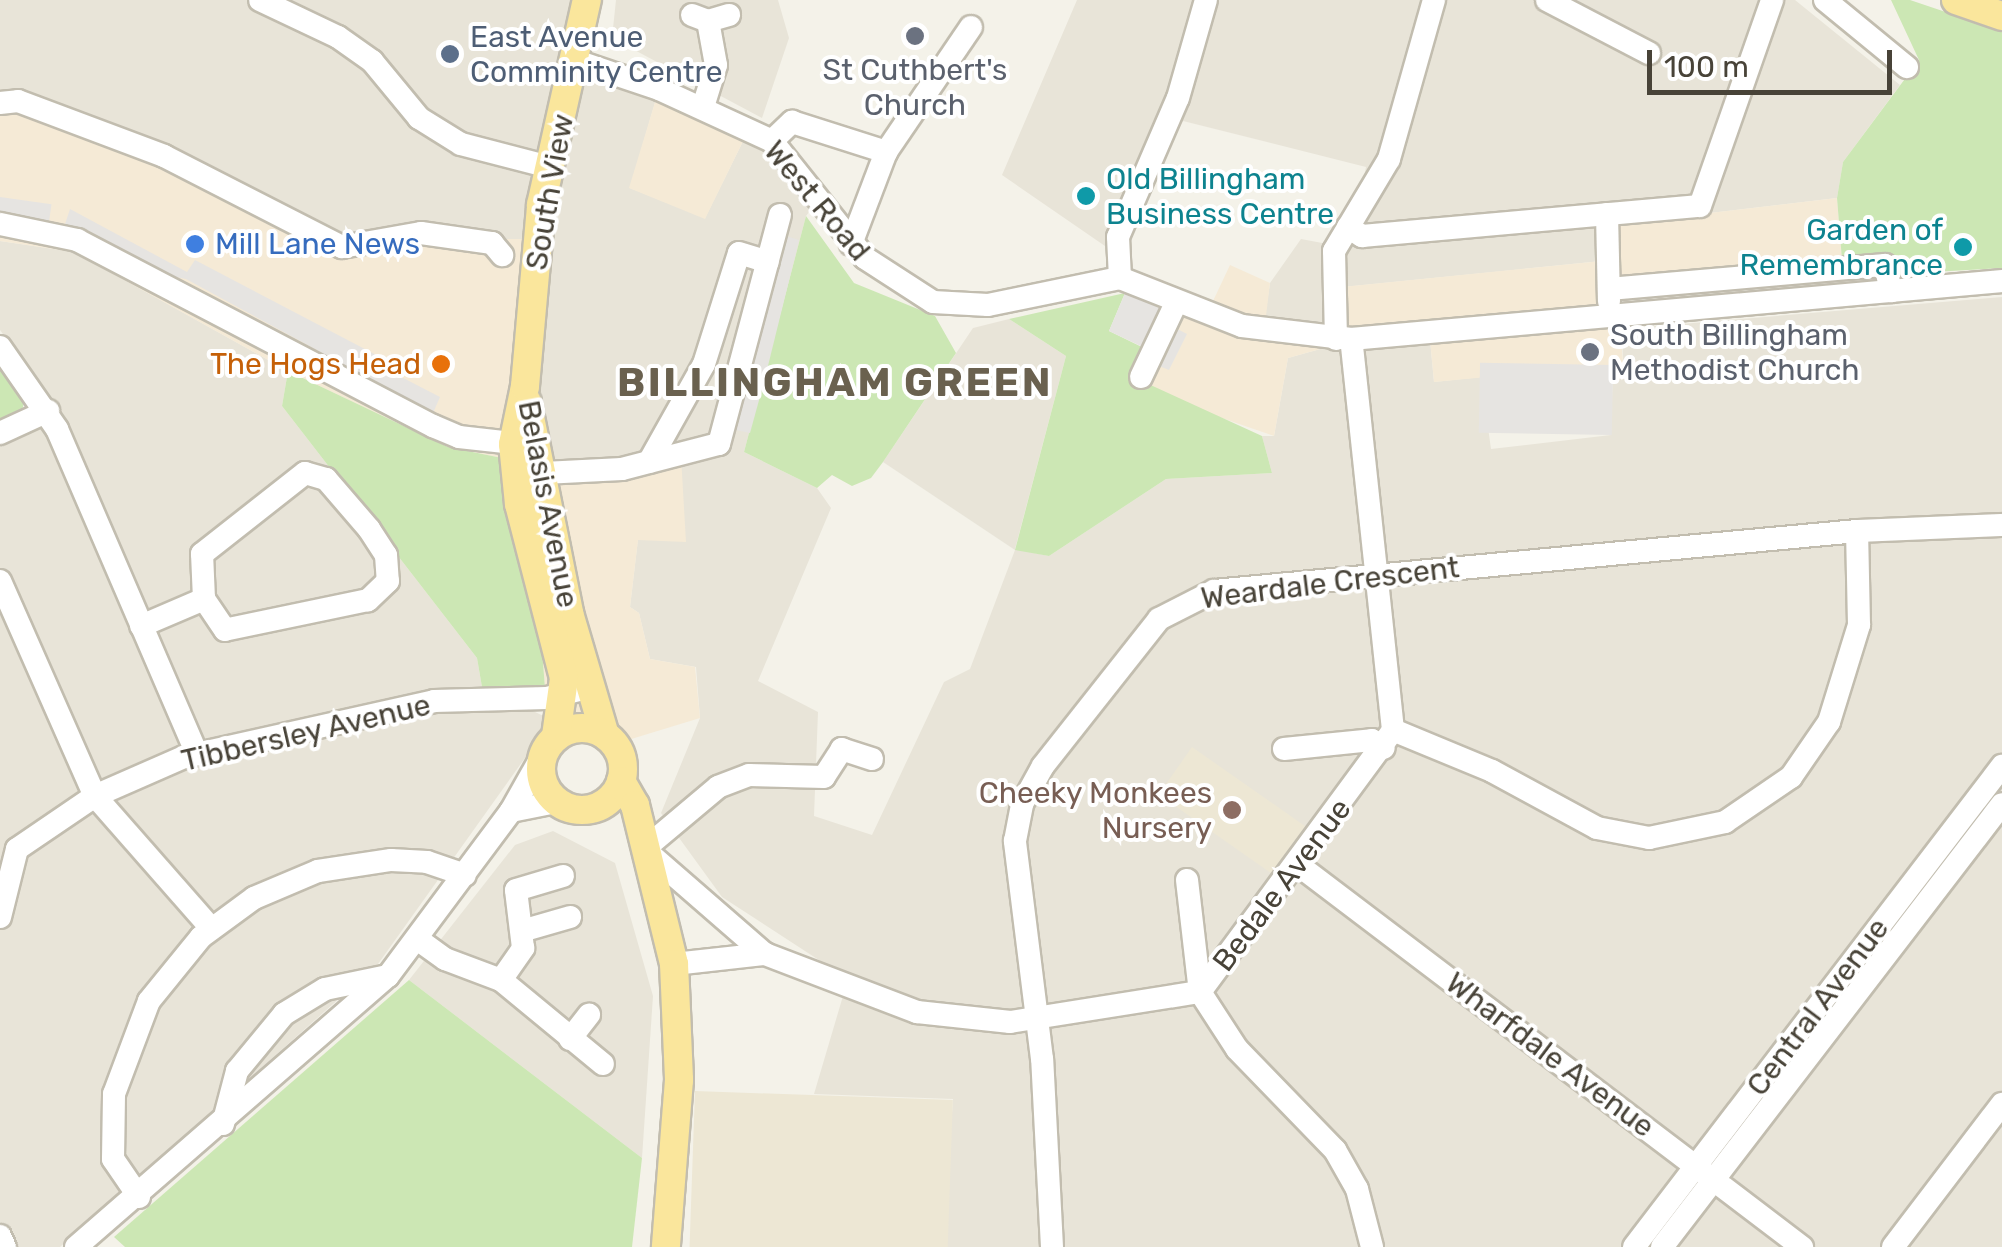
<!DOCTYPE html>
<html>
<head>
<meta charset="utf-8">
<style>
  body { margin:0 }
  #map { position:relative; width:2002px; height:1247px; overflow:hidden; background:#f4f2e9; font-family:Rubik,sans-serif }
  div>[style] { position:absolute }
  .residential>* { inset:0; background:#e8e4d8 }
  .commercial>* { inset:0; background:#f5ead6 }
  .education>* { inset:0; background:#ede7d4; transform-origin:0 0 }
  .green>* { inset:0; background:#cce7b4 }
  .parking>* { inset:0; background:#e6e4e1; transform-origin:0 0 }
  .roads { filter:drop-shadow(2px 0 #c2bdaf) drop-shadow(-2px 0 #c2bdaf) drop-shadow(0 2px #c2bdaf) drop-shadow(0 -2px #c2bdaf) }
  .minor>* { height:22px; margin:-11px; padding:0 11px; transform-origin:11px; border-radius:11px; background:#fff }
  .major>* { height:28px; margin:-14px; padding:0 14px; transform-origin:14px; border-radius:14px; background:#fae69c }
  .major>.ring { margin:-14px; padding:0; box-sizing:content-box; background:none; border:28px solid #fae69c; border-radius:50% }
  .dots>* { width:28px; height:28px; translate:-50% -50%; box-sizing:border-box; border:5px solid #fff; border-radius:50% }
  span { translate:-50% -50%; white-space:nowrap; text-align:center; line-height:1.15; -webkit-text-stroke:8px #fff; paint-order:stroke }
  .service-label { font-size:30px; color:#4e5e75 }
  .left { translate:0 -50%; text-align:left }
  .worship-label { font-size:30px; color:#5b616d }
  .culture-label { font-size:30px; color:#0d838f }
  .right { translate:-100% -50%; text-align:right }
  .street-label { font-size:30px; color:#484338 }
  .shop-label { font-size:30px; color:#366cbe }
  .food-label { font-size:30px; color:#c56008 }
  .education-label { font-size:30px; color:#785e54 }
  .district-label { font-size:40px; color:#6a614f; font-weight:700; letter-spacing:2.5px }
  .scale { position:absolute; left:1647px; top:50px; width:245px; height:45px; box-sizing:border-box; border:5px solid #484338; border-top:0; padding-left:12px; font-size:30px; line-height:35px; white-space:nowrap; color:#484338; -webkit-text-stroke:8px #fff; paint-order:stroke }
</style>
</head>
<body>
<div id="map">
  <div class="residential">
    <i style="clip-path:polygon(0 0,587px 0,577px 61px,659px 89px,630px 188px,705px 218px,750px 127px,820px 198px,806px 216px,744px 452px,817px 488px,831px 508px,758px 681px,818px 712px,814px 816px,872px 835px,944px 682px,970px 669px,1015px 550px,883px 462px,973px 328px,1009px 319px,1066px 356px,1015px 549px,1049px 556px,1166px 479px,1272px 473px,1262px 436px,1274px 436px,1288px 358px,1331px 346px,1430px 340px,1434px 382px,1481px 377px,1491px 449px,1611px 435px,1613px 365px,1623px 363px,1622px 329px,2002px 297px,2002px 1247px,943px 1247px,953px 1099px,814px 1094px,848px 979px,722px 897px,661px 813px,700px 718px,696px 667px,650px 659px,639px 613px,630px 607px,638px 539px,538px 473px,492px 243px,355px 247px,0 103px)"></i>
    <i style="clip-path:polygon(616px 0,778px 0,789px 38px,762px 118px,612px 38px)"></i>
    <i style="clip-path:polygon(1077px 0,1795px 0,1900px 85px,1843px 162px,1837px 198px,1617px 224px,1602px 261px,1333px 288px,1332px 332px,1264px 324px,1270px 283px,1301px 239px,1349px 248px,1366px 167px,1183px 121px,1105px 246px,1002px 175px)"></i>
    <i style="clip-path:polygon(0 241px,74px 252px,288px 371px,282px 406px,477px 658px,482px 687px,552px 720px,378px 964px,60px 1247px,0 1247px,0 442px,60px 413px,0 330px)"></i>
    <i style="clip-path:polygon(553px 831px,615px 863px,653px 996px,642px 1158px,409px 980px,515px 845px)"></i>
  </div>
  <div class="commercial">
    <i style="clip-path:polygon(659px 89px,750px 127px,705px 219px,629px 188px)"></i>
    <i style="clip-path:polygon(10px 100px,342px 247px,385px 239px,537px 239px,538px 473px,681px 456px,686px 542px,638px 540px,630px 607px,639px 613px,650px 659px,695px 667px,700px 718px,615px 744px,593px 729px,567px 730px,545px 688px,540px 624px,502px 458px,448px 447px,288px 371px,74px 252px,0 241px,0 103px)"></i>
    <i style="clip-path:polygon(1837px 198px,1842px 260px,1617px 284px,1623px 364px,1434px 382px,1430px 340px,1331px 346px,1288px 358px,1274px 436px,1184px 405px,1144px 382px,1177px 308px,1205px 318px,1230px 265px,1270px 283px,1265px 324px,1332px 332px,1332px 288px,1602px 261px,1616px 224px)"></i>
  </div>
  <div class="education">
    <i style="left:1192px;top:747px;width:139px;height:58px;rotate:35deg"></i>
    <i style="left:695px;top:1091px;width:258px;height:157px;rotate:2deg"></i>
  </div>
  <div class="green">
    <i style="clip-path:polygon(1891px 0,1910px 0,2002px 31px,2002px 268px,1899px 274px,1898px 258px,1842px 260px,1837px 198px,1843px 162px,1919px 60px)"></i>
    <i style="clip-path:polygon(806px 216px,854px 283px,935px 316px,956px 353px,883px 462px,871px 478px,852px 486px,832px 475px,817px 488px,744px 452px)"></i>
    <i style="clip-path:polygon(1125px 293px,1109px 331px,1148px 350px,1144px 382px,1262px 436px,1272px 473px,1166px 479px,1049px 556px,1015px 550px,1066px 356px,1009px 319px)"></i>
    <i style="clip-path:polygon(0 363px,24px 403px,21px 414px,0 422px)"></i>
    <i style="clip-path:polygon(288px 371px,448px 447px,502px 458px,540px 625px,545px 688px,482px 687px,477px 658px,282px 406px)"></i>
    <i style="clip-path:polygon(409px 980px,642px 1158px,632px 1247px,125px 1247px,114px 1237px)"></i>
  </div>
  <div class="parking">
    <i style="left:0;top:197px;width:52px;height:17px;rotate:8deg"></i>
    <i style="clip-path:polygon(70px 209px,187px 272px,195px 260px,382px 358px,380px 366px,440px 397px,433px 413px,186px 279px,165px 275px,65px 224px)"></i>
    <i style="clip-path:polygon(786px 236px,799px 240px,764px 382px,750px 433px,736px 430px)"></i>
    <i style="clip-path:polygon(1125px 293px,1160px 308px,1156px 318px,1187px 334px,1169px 370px,1144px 360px,1147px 349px,1109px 331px)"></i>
    <i style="left:1613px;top:365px;width:70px;height:133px;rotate:91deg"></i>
  </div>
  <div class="roads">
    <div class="minor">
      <i style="left:260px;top:0;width:86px;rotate:25.4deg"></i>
      <i style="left:338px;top:37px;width:42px;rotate:35.2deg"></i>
      <i style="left:372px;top:61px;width:74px;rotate:50.5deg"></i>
      <i style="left:419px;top:118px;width:49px;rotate:31.8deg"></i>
      <i style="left:461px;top:144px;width:92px;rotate:14.5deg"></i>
      <i style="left:1547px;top:0;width:115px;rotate:27.5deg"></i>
      <i style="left:1825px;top:0;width:106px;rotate:39.3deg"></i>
      <i style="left:692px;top:15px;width:17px;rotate:21deg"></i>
      <i style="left:708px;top:21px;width:22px;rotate:-16deg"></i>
      <i style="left:576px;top:61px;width:88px;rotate:18.6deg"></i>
      <i style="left:659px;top:89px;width:124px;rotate:24.7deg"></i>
      <i style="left:772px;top:141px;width:149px;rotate:51.5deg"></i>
      <i style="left:865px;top:258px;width:81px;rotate:32.9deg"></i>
      <i style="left:933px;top:302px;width:55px;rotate:3.1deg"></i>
      <i style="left:988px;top:305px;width:135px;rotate:-11.6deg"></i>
      <i style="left:1120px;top:278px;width:131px;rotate:21.5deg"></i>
      <i style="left:1242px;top:326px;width:110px;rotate:6.8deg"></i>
      <i style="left:1351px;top:339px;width:654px;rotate:-5.09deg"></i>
      <i style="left:0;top:103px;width:18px;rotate:-6deg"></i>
      <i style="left:18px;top:101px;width:156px;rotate:20.6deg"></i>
      <i style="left:164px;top:156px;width:200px;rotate:27.1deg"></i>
      <i style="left:342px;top:247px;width:80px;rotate:-10deg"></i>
      <i style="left:421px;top:233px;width:72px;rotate:8deg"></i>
      <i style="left:492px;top:243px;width:16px;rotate:50deg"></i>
      <i style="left:703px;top:107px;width:44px;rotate:-72.8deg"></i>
      <i style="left:716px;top:65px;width:45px;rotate:-100.3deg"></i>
      <i style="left:772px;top:141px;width:28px;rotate:-44deg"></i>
      <i style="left:792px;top:122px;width:99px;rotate:17.7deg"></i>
      <i style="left:1607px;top:214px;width:87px;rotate:88.7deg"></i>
      <i style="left:0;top:224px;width:79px;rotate:11.7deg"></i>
      <i style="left:77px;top:240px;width:402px;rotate:27.6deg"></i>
      <i style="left:433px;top:426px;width:28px;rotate:23deg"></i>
      <i style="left:459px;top:437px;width:71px;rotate:6.4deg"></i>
      <i style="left:1348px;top:227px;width:17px;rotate:33deg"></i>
      <i style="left:1362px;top:236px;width:339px;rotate:-5.1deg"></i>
      <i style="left:1700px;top:206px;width:218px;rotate:-70.7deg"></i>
      <i style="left:851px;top:244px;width:98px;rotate:-69.2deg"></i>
      <i style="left:886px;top:152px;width:151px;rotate:-55.8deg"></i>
      <i style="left:1120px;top:278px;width:41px;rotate:-92.8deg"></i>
      <i style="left:1118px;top:237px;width:151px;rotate:-66.7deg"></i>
      <i style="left:1178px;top:98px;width:102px;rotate:-74.1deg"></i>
      <i style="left:1609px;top:289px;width:277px;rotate:-5deg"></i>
      <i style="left:1885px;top:265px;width:27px;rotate:77deg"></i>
      <i style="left:1336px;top:339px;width:88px;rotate:-91.3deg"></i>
      <i style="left:1334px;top:251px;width:107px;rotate:-59.1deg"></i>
      <i style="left:1389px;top:159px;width:165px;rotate:-74.2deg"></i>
      <i style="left:0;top:347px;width:100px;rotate:55.2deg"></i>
      <i style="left:57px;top:429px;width:354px;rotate:66.7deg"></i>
      <i style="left:1141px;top:377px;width:82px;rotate:-64.7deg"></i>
      <i style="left:0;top:433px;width:53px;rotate:-24.6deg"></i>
      <i style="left:649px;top:462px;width:112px;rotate:-60.7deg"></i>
      <i style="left:704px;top:364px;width:116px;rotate:-72.5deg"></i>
      <i style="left:739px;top:253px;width:30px;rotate:17deg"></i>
      <i style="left:305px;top:473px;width:22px;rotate:16deg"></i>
      <i style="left:326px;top:479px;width:66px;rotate:49.3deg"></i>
      <i style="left:369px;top:529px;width:31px;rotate:57deg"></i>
      <i style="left:386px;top:555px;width:26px;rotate:86deg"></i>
      <i style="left:388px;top:581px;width:28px;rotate:136deg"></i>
      <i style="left:368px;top:600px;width:146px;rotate:168.2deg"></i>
      <i style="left:225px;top:630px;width:37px;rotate:-124deg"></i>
      <i style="left:204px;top:599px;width:45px;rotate:-92.5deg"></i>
      <i style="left:202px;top:554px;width:131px;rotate:-38.2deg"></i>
      <i style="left:524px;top:474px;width:98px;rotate:-2.9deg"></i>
      <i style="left:622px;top:469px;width:100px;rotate:-14.5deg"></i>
      <i style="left:719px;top:444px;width:237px;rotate:-75.1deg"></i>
      <i style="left:0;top:581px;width:235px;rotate:66.2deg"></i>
      <i style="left:95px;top:796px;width:176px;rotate:48.7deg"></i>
      <i style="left:141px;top:626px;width:69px;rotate:-23.2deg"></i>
      <i style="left:1393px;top:730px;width:107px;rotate:22.5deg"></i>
      <i style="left:1492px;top:771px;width:119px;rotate:28.5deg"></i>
      <i style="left:1597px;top:828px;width:53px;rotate:10.9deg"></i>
      <i style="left:1649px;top:838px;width:78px;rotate:-11.9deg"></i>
      <i style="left:1725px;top:822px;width:80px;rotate:-34.3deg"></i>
      <i style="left:1791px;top:777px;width:67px;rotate:-55.4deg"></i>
      <i style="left:1829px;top:722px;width:102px;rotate:-72.8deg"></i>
      <i style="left:1859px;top:625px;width:94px;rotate:-91.2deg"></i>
      <i style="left:1284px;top:749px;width:88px;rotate:-5.8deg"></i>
      <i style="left:1372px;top:740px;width:14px;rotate:34deg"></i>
      <i style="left:872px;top:759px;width:32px;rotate:-162deg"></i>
      <i style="left:842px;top:749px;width:33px;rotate:123deg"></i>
      <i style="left:824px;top:777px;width:75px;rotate:-178.5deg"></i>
      <i style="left:749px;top:775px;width:33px;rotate:159deg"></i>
      <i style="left:718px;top:787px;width:97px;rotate:140deg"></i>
      <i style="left:644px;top:849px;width:160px;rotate:41deg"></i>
      <i style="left:765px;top:954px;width:163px;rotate:20.9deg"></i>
      <i style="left:917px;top:1012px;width:94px;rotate:6.1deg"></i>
      <i style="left:1010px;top:1022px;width:192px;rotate:-9deg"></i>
      <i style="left:1200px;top:992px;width:325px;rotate:-53.6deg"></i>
      <i style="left:1393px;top:730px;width:393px;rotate:-96.1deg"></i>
      <i style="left:511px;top:811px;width:46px;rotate:-11.3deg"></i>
      <i style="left:1297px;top:864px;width:634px;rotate:37.18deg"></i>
      <i style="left:1187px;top:880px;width:113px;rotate:83.4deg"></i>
      <i style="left:1200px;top:992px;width:68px;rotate:57deg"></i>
      <i style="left:1237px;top:1049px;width:141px;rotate:45.9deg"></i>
      <i style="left:1335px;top:1150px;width:45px;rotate:60.6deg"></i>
      <i style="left:1357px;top:1189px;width:60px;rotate:75.5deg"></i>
      <i style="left:0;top:917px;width:70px;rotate:-76deg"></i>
      <i style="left:17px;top:849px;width:94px;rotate:-34.2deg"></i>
      <i style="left:95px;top:796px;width:97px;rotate:-23.7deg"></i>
      <i style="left:184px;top:757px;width:256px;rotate:-12.6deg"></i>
      <i style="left:434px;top:701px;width:113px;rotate:-1.5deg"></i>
      <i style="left:547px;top:698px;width:45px;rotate:-14deg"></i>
      <i style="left:525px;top:930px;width:47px;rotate:-16.1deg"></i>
      <i style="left:420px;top:941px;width:31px;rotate:36deg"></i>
      <i style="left:445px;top:959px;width:60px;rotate:20.6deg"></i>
      <i style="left:501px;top:980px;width:132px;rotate:39.5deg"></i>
      <i style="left:674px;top:964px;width:92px;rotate:-6.3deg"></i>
      <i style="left:501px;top:980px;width:39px;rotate:-55deg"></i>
      <i style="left:523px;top:948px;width:58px;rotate:-96.9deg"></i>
      <i style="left:516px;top:890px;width:49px;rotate:-16.6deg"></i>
      <i style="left:570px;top:1039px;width:31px;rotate:-52deg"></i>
      <i style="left:223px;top:1124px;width:55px;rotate:-75.2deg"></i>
      <i style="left:237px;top:1071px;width:74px;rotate:-50.5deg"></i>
      <i style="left:284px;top:1014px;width:48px;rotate:-31.4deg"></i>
      <i style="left:325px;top:989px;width:64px;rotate:-11.7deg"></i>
      <i style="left:139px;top:1197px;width:46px;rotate:-124.4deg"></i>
      <i style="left:113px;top:1159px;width:65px;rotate:-89.1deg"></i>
      <i style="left:114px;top:1094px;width:99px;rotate:-69.4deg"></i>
      <i style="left:149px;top:1001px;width:82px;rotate:-50.9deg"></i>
      <i style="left:201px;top:937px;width:66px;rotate:-36.3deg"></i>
      <i style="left:254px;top:898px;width:69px;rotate:-22.9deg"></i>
      <i style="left:318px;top:871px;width:74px;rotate:-8.6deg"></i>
      <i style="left:391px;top:860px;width:36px;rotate:3deg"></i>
      <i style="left:427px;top:862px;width:40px;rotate:18.9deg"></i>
      <i style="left:0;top:1236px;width:12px;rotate:66deg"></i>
      <i style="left:76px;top:1247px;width:413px;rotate:-41deg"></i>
      <i style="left:388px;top:976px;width:206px;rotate:-53.3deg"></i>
      <i style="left:511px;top:811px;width:63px;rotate:-60.6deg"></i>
      <i style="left:1052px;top:1247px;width:188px;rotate:-93deg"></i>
      <i style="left:1042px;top:1059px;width:220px;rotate:-97.1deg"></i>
      <i style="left:1015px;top:841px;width:38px;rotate:-79deg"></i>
      <i style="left:1022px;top:804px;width:43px;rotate:-61.1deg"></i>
      <i style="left:1043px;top:766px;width:187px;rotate:-51.7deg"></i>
      <i style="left:1159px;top:619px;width:62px;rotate:-27deg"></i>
      <i style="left:1214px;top:591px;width:646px;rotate:-5.33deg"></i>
      <i style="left:1857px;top:531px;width:145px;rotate:-2.4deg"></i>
      <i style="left:1634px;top:1247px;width:606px;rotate:-52.58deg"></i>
      <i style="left:1662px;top:1247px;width:558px;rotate:-52.49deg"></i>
      <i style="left:1893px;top:1247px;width:180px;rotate:-52.7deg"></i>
    </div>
    <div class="major">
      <i style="left:1956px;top:0;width:49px;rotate:19.2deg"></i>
      <i style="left:527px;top:402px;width:215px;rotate:78.7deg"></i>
      <i style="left:569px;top:613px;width:127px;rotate:73.6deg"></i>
      <i class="ring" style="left:541px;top:728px;width:54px;height:54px"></i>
      <i style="left:556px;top:736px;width:59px;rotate:-82.1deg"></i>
      <i style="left:564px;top:678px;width:180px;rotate:-104.5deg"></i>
      <i style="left:519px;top:504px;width:60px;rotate:-95.7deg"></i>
      <i style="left:513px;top:444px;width:59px;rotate:-78.3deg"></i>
      <i style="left:525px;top:386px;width:182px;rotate:-84.9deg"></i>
      <i style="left:541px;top:205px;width:210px;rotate:-77.4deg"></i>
      <i style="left:621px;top:781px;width:28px;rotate:60deg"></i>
      <i style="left:635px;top:805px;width:164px;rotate:76.2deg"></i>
      <i style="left:674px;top:964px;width:116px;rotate:87.5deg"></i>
      <i style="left:679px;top:1080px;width:168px;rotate:94.5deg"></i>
    </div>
  </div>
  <div class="dots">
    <i style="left:915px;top:36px;background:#6b7280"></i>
    <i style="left:450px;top:54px;background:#5c6f8a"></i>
    <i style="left:1086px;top:196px;background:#0f9aa8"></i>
    <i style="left:195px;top:244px;background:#3f7fe0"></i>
    <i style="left:1963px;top:247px;background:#0f9aa8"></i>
    <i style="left:1590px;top:352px;background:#6b7280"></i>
    <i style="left:441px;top:364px;background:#e8710a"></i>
    <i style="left:1232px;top:810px;background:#8d6e63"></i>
  </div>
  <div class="service-label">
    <span class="left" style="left:470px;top:54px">East Avenue<br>Comminity Centre</span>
  </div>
  <div class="worship-label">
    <span style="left:915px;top:87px">St Cuthbert's<br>Church</span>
    <span class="left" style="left:1610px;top:352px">South Billingham<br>Methodist Church</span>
  </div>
  <div class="culture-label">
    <span class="left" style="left:1106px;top:196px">Old Billingham<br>Business Centre</span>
    <span class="right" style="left:1943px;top:247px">Garden of<br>Remembrance</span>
  </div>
  <div class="street-label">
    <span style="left:550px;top:192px;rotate:-80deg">South View</span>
    <span style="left:817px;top:201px;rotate:50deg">West Road</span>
    <span style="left:548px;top:504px;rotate:79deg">Belasis Avenue</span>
    <span style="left:1330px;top:583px;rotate:-7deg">Weardale Crescent</span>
    <span style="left:306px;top:733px;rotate:-13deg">Tibbersley Avenue</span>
    <span style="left:1282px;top:885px;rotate:-53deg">Bedale Avenue</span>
    <span style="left:1818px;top:1007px;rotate:-53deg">Central Avenue</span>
    <span style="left:1550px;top:1055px;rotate:37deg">Wharfdale Avenue</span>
  </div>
  <div class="shop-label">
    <span class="left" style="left:215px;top:244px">Mill Lane News</span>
  </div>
  <div class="food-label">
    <span class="right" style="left:421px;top:364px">The Hogs Head</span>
  </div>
  <div class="education-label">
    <span class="right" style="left:1212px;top:810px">Cheeky Monkees<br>Nursery</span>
  </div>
  <div class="district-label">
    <span style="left:835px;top:383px">BILLINGHAM GREEN</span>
  </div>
  <div class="scale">100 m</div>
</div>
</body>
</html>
